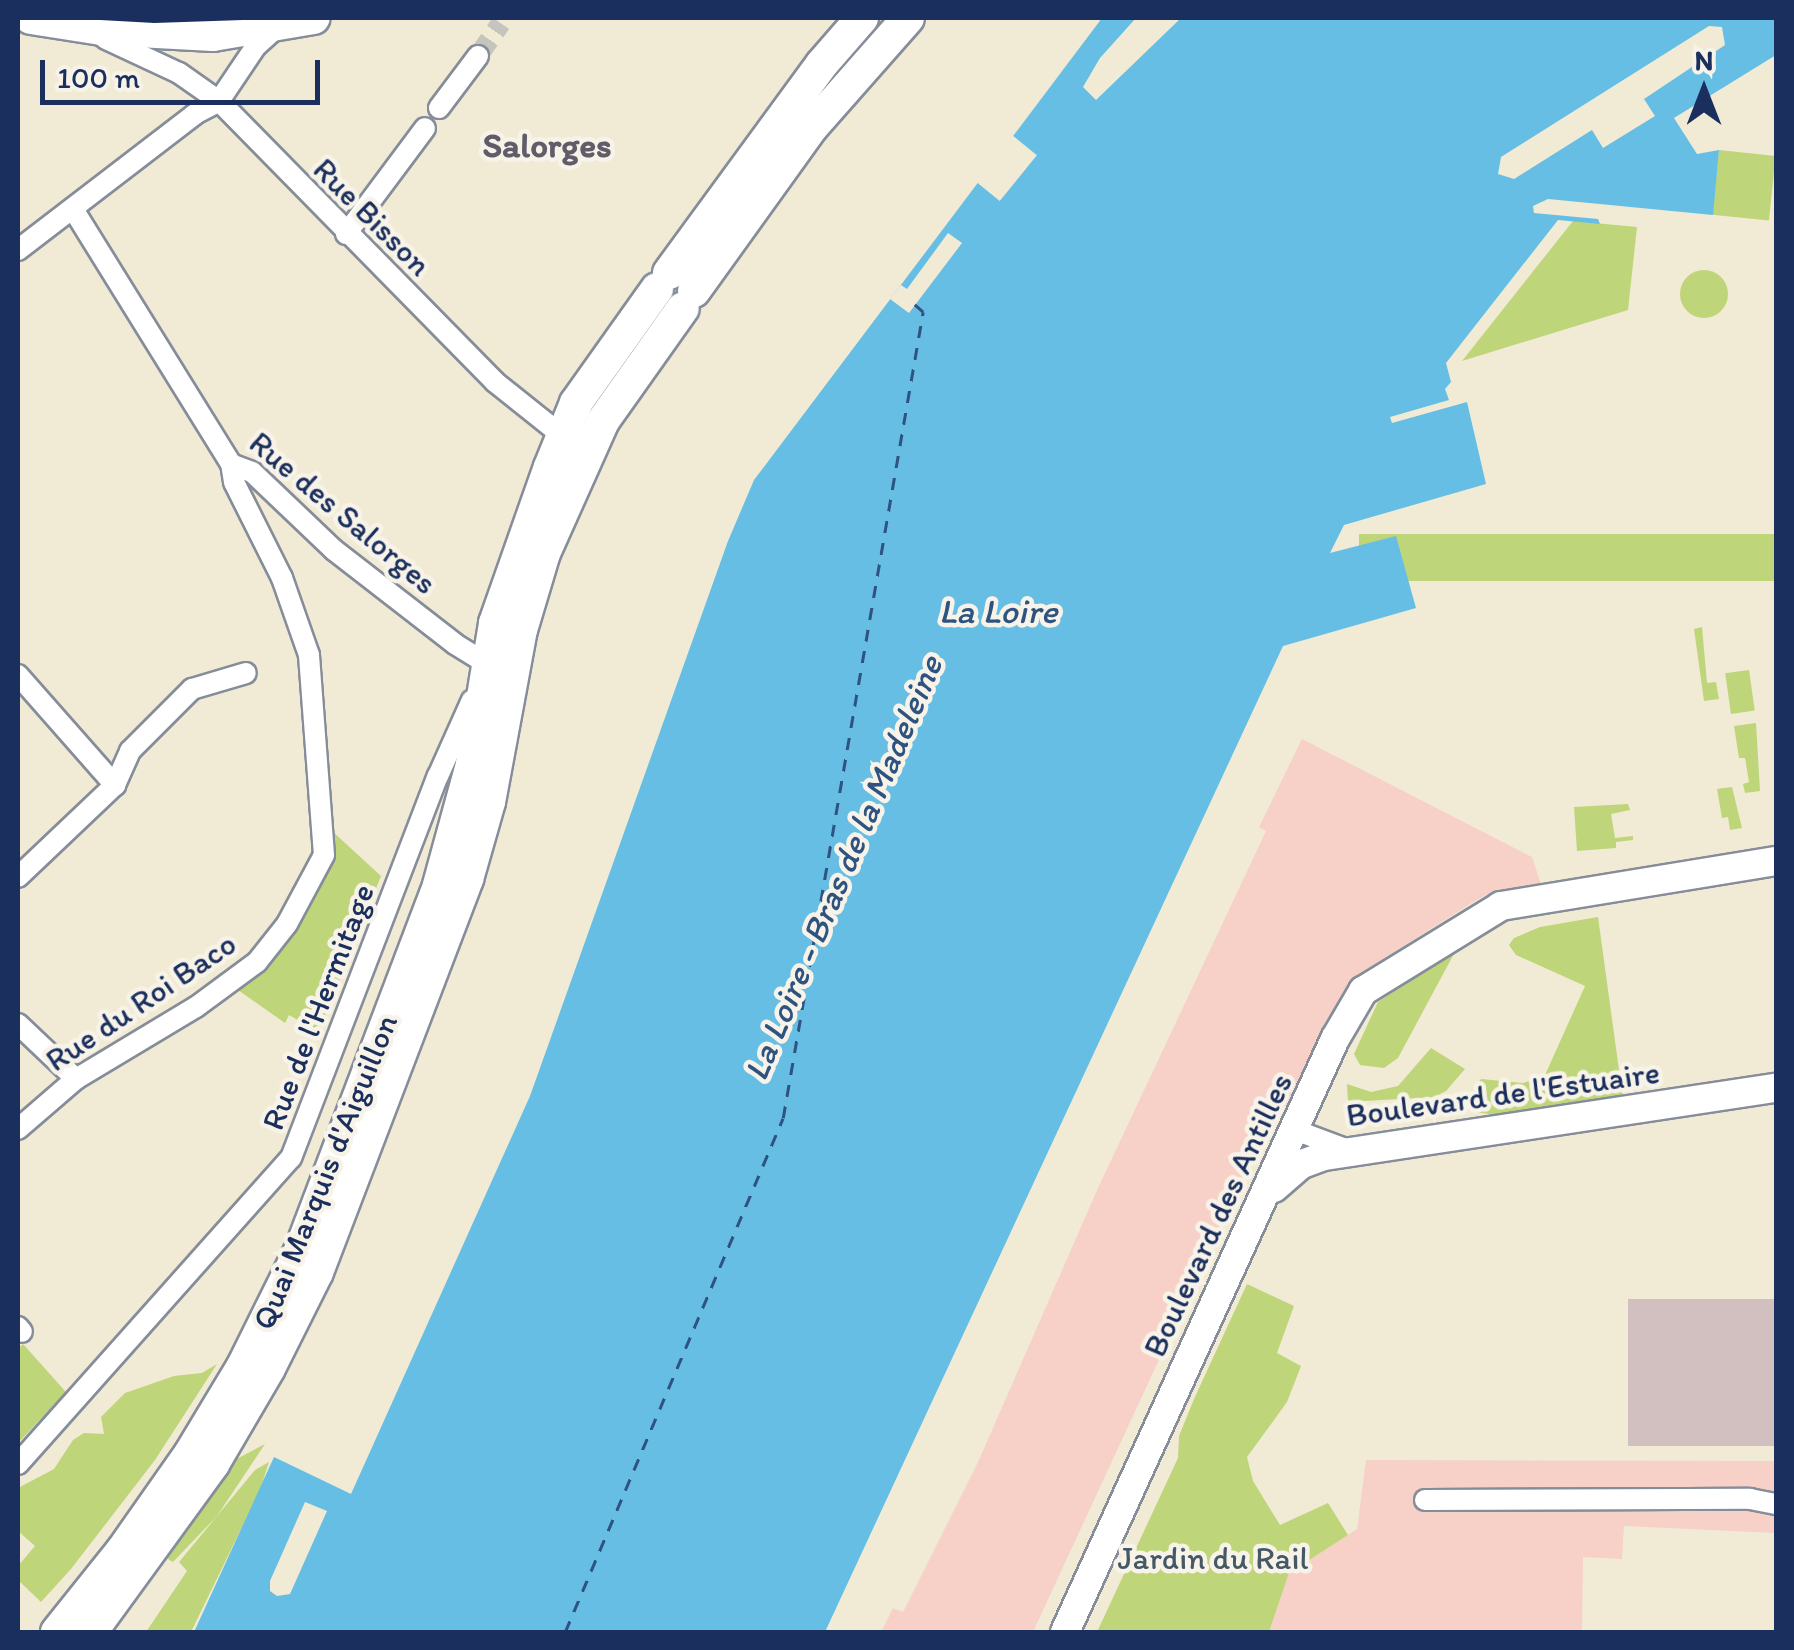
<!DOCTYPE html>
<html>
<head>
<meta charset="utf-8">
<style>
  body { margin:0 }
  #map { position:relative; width:1794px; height:1650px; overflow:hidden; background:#f1ebd5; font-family:Itim,sans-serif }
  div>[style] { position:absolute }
  .built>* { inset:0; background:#f7d1c7 }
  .industrial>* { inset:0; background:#d2bfc0; transform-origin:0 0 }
  .green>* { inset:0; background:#bed57a; transform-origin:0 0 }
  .round { border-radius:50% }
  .water>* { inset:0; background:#66bee4 }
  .pier>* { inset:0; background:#f1ebd5; transform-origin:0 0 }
  .ferry>* { height:2.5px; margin-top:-1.25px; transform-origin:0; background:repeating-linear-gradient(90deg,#2e5380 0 12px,transparent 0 22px) }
  .street-tunnel>* { height:20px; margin-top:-10px; transform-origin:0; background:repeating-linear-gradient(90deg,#c6c5bd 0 20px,transparent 0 30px) }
  .roads { filter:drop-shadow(2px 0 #868d9a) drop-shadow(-2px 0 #868d9a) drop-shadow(0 2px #868d9a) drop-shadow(0 -2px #868d9a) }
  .street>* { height:20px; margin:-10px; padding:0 10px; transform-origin:10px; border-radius:10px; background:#fff }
  .secondary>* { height:28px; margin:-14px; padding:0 14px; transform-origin:14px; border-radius:14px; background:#fff }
  .primary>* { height:32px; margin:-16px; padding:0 16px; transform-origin:16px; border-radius:16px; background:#fff }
  .tram>* { height:2.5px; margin:-1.25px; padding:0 1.25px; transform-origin:1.25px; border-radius:1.25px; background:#1b2f5e }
  span { translate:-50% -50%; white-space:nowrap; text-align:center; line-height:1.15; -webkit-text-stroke:9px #f7f3e8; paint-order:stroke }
  .street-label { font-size:32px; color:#1b2f5e }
  .park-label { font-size:32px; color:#445865 }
  .neighbourhood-label { font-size:35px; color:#615c69; font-weight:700 }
  .water-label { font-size:35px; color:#2e5380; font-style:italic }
  .frame { position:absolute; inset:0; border:20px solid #1b2f5e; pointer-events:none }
  .north { position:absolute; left:1654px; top:40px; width:100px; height:100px; -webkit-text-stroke:8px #f7f3e8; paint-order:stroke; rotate:0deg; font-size:28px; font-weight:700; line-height:40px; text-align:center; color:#1b2f5e }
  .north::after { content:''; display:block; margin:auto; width:35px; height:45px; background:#1b2f5e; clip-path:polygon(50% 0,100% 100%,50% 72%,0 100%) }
  .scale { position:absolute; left:40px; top:60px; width:280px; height:45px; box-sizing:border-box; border:5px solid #1b2f5e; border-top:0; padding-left:12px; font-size:30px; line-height:35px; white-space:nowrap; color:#1b2f5e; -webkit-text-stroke:8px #f7f3e8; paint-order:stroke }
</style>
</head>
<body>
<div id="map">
  <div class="built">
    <i style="clip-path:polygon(1302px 739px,1532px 857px,1541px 884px,1495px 891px,1478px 899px,1359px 974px,1346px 990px,1297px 1093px,1269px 1122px,1033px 1632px,881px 1632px,893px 1608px,903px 1612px,978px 1462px,1098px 1188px,1266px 831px,1259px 827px)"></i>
    <i style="clip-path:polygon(1366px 1460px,1776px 1461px,1776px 1533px,1624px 1526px,1622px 1559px,1583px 1557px,1582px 1632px,1269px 1632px,1289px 1573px,1357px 1529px)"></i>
  </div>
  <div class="industrial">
    <i style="left:1776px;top:1299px;width:147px;height:148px;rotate:90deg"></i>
  </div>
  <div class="green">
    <i style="left:1719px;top:150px;width:57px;height:65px;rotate:6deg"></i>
    <i style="clip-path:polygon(1573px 221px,1637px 227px,1628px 310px,1462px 361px)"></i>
    <i class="round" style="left:1680px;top:270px;width:48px;height:48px"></i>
    <i style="left:1776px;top:534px;width:47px;height:417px;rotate:90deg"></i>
    <i style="clip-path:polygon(1702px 627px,1707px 683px,1716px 682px,1719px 699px,1704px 701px,1694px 629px)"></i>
    <i style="left:1749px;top:670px;width:41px;height:24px;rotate:82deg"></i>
    <i style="clip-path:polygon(1756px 723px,1760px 791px,1745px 793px,1743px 784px,1749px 782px,1745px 758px,1739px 758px,1734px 726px)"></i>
    <i style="clip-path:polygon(1732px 787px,1742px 828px,1730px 830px,1728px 817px,1722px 818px,1717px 789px)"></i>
    <i style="clip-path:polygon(1628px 804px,1630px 810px,1611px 814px,1615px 838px,1633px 836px,1633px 840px,1616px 842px,1616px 848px,1577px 851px,1574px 807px)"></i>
    <i style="clip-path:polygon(332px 831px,381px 876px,319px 1032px,289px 1015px,285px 1023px,238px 990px,266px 971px,330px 861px)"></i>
    <i style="clip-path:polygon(1598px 917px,1623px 1099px,1508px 1117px,1475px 1112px,1466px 1102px,1481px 1079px,1523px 1083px,1545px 1075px,1585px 986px,1516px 955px,1509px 945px,1514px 938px,1540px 927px)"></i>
    <i style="clip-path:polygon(1456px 950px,1398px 1058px,1384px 1068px,1360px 1065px,1354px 1054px,1378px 1002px)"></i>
    <i style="clip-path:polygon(1431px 1048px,1465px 1069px,1446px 1091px,1434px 1097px,1348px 1102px,1347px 1084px,1371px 1092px,1398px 1086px)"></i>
    <i style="clip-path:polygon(1247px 1284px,1294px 1306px,1277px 1353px,1301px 1366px,1287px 1402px,1247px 1457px,1253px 1481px,1280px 1525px,1328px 1503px,1348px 1535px,1289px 1573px,1269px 1632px,1097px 1632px,1178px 1458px,1179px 1436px,1194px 1399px)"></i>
    <i style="clip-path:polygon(23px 1344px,66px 1392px,18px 1443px,18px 1349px)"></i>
    <i style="clip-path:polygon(217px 1364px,155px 1460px,71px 1569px,41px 1602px,18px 1580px,18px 1566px,35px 1546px,18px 1531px,18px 1488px,54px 1469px,73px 1440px,84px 1433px,104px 1434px,101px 1417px,125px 1393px,174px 1376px,202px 1373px)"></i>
    <i style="clip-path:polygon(265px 1444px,217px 1516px,173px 1562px,169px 1560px,167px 1556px,229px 1463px)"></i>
    <i style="clip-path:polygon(269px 1462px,260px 1490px,191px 1632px,146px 1632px,187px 1571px,179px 1562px,255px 1470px)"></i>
  </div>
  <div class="water">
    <i style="clip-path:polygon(1102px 18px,1136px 18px,1100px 58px,1083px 87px,1096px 100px,1181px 18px,1776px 18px,1776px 55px,1674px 118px,1697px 154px,1719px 150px,1713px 215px,1548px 199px,1533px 206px,1534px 213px,1598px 219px,1600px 224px,1558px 220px,1446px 363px,1451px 382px,1445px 389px,1449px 400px,1390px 417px,1392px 423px,1467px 402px,1486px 484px,1344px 525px,1330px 553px,1396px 536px,1416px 608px,1283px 646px,825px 1632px,194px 1632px,274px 1457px,351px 1494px,530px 1096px,728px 541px,754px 480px)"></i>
  </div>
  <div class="pier">
    <i style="clip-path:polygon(1709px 26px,1722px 27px,1725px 45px,1644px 99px,1655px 116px,1603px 148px,1592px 130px,1514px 179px,1498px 174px,1501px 157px)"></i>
    <i style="left:1012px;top:135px;width:32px;height:59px;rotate:39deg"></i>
    <i style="clip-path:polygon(948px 233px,962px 243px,909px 313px,890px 299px,901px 285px,907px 289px)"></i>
    <i style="clip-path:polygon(305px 1502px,327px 1511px,290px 1594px,277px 1596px,270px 1591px,270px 1581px)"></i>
  </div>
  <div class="ferry">
    <i style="left:565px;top:1632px;width:558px;rotate:-67.02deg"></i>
    <i style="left:783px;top:1118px;width:818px;rotate:-80.15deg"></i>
    <i style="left:923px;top:312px;width:11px;rotate:-139deg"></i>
  </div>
  <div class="street-tunnel">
    <i style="left:478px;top:56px;width:40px;rotate:-55.1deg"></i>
  </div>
  <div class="roads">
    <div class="street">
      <i style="left:106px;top:39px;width:81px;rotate:25deg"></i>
      <i style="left:179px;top:73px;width:49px;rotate:35deg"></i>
      <i style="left:219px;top:101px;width:394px;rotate:45.5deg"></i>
      <i style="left:495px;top:382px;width:95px;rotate:38.6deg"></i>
      <i style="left:439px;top:108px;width:65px;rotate:-53.1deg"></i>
      <i style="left:73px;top:209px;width:300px;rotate:58.2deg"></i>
      <i style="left:231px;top:464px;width:22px;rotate:21deg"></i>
      <i style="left:252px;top:472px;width:113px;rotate:43.6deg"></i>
      <i style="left:334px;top:550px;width:153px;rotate:37.8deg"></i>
      <i style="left:455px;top:644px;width:49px;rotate:31.8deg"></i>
      <i style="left:346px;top:234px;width:132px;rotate:-53.3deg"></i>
      <i style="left:18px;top:250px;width:223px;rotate:-37.5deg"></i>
      <i style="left:195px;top:114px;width:27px;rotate:-28deg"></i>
      <i style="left:219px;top:101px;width:66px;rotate:-56.1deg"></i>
      <i style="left:256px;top:46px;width:28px;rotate:-42deg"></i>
      <i style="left:18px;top:675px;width:147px;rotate:48.6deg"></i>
      <i style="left:18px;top:877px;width:134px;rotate:-43.5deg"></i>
      <i style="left:115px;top:785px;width:37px;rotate:-66deg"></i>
      <i style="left:130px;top:751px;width:88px;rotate:-45deg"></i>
      <i style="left:192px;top:689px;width:56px;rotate:-16.5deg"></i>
      <i style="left:18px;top:1024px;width:80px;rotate:43.5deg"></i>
      <i style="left:1299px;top:1124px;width:10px;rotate:66deg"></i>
      <i style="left:1303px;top:1133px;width:48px;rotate:20.7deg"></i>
      <i style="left:18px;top:1129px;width:77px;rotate:-40.8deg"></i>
      <i style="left:76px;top:1079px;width:140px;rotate:-31deg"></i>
      <i style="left:196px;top:1007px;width:76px;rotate:-36.4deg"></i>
      <i style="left:257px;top:962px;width:48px;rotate:-51.7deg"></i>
      <i style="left:287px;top:924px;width:78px;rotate:-61.8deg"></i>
      <i style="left:324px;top:855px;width:201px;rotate:-94.3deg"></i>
      <i style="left:309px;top:655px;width:82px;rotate:-109.3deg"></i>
      <i style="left:282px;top:578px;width:107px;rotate:-116.6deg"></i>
      <i style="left:234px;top:482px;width:18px;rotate:-99deg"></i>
      <i style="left:18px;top:1327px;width:6px;rotate:51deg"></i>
      <i style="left:18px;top:1464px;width:410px;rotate:-48.3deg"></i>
      <i style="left:291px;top:1158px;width:409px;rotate:-69deg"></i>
      <i style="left:438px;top:776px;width:83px;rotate:-65.9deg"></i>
      <i style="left:1425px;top:1500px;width:325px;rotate:-0.2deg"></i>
      <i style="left:1750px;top:1499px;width:26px;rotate:11deg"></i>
    </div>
    <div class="secondary">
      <i style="left:1274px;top:1188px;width:37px;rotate:-41deg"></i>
      <i style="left:1302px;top:1164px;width:23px;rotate:-20deg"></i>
      <i style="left:1324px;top:1156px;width:457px;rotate:-8.6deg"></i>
      <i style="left:1065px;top:1632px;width:652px;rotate:-65.52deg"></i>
      <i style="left:1335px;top:1039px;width:56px;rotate:-59.7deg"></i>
      <i style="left:1363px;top:991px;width:162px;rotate:-31.6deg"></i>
      <i style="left:1501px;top:906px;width:279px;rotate:-9.3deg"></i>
    </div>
    <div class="primary">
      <i style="left:31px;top:18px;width:71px;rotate:8.9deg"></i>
      <i style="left:101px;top:29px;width:112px;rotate:3.1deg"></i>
      <i style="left:213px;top:35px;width:102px;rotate:-9.6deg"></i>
      <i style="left:669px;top:273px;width:259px;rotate:-53.8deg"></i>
      <i style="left:822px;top:64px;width:61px;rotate:-49deg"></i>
      <i style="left:694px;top:291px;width:202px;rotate:-54.3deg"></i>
      <i style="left:812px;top:127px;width:145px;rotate:-48.6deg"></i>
      <i style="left:57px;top:1632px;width:104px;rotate:-51.3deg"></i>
      <i style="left:122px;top:1551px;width:118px;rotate:-55deg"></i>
      <i style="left:190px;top:1454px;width:103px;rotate:-58.9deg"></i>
      <i style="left:243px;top:1366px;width:131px;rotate:-63.6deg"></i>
      <i style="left:301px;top:1249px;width:389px;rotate:-69.2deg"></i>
      <i style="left:439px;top:885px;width:125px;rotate:-74.7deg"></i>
      <i style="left:472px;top:764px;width:143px;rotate:-80.7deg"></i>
      <i style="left:495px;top:623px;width:165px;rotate:-70.6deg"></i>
      <i style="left:550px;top:467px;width:69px;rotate:-67.9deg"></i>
      <i style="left:576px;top:403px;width:140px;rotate:-54.6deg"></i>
      <i style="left:91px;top:1632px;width:208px;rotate:-54deg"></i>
      <i style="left:213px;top:1464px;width:111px;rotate:-59.7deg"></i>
      <i style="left:269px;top:1368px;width:107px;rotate:-63.4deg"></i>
      <i style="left:317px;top:1272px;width:421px;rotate:-69.1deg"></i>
      <i style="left:467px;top:879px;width:80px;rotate:-74.1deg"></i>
      <i style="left:489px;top:802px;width:175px;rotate:-79.5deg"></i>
      <i style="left:521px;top:630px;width:80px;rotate:-73.4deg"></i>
      <i style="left:544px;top:553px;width:145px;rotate:-65.9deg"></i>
      <i style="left:603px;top:421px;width:138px;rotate:-54.7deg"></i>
    </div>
  </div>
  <div class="tram">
    <i style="left:100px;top:18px;width:54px;rotate:3.2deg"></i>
    <i style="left:154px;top:21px;width:88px;rotate:-2deg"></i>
  </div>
  <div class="street-label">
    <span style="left:372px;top:217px;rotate:45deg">Rue Bisson</span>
    <span style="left:343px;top:513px;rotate:40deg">Rue des Salorges</span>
    <span style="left:141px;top:1002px;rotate:-34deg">Rue du Roi Baco</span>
    <span style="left:318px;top:1007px;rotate:-69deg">Rue de l'Hermitage</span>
    <span style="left:1503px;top:1094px;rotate:-8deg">Boulevard de l'Estuaire</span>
    <span style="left:325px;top:1172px;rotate:-68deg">Quai Marquis d'Aiguillon</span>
    <span style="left:1218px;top:1215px;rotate:-65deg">Boulevard des Antilles</span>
  </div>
  <div class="park-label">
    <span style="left:1213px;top:1558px">Jardin du Rail</span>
  </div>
  <div class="neighbourhood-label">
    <span style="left:547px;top:145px">Salorges</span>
  </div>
  <div class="water-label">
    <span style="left:998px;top:611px">La Loire</span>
    <span style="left:843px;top:868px;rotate:-67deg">La Loire - Bras de la Madeleine</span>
  </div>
  <div class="frame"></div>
  <div class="north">N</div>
  <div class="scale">100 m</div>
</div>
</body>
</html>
